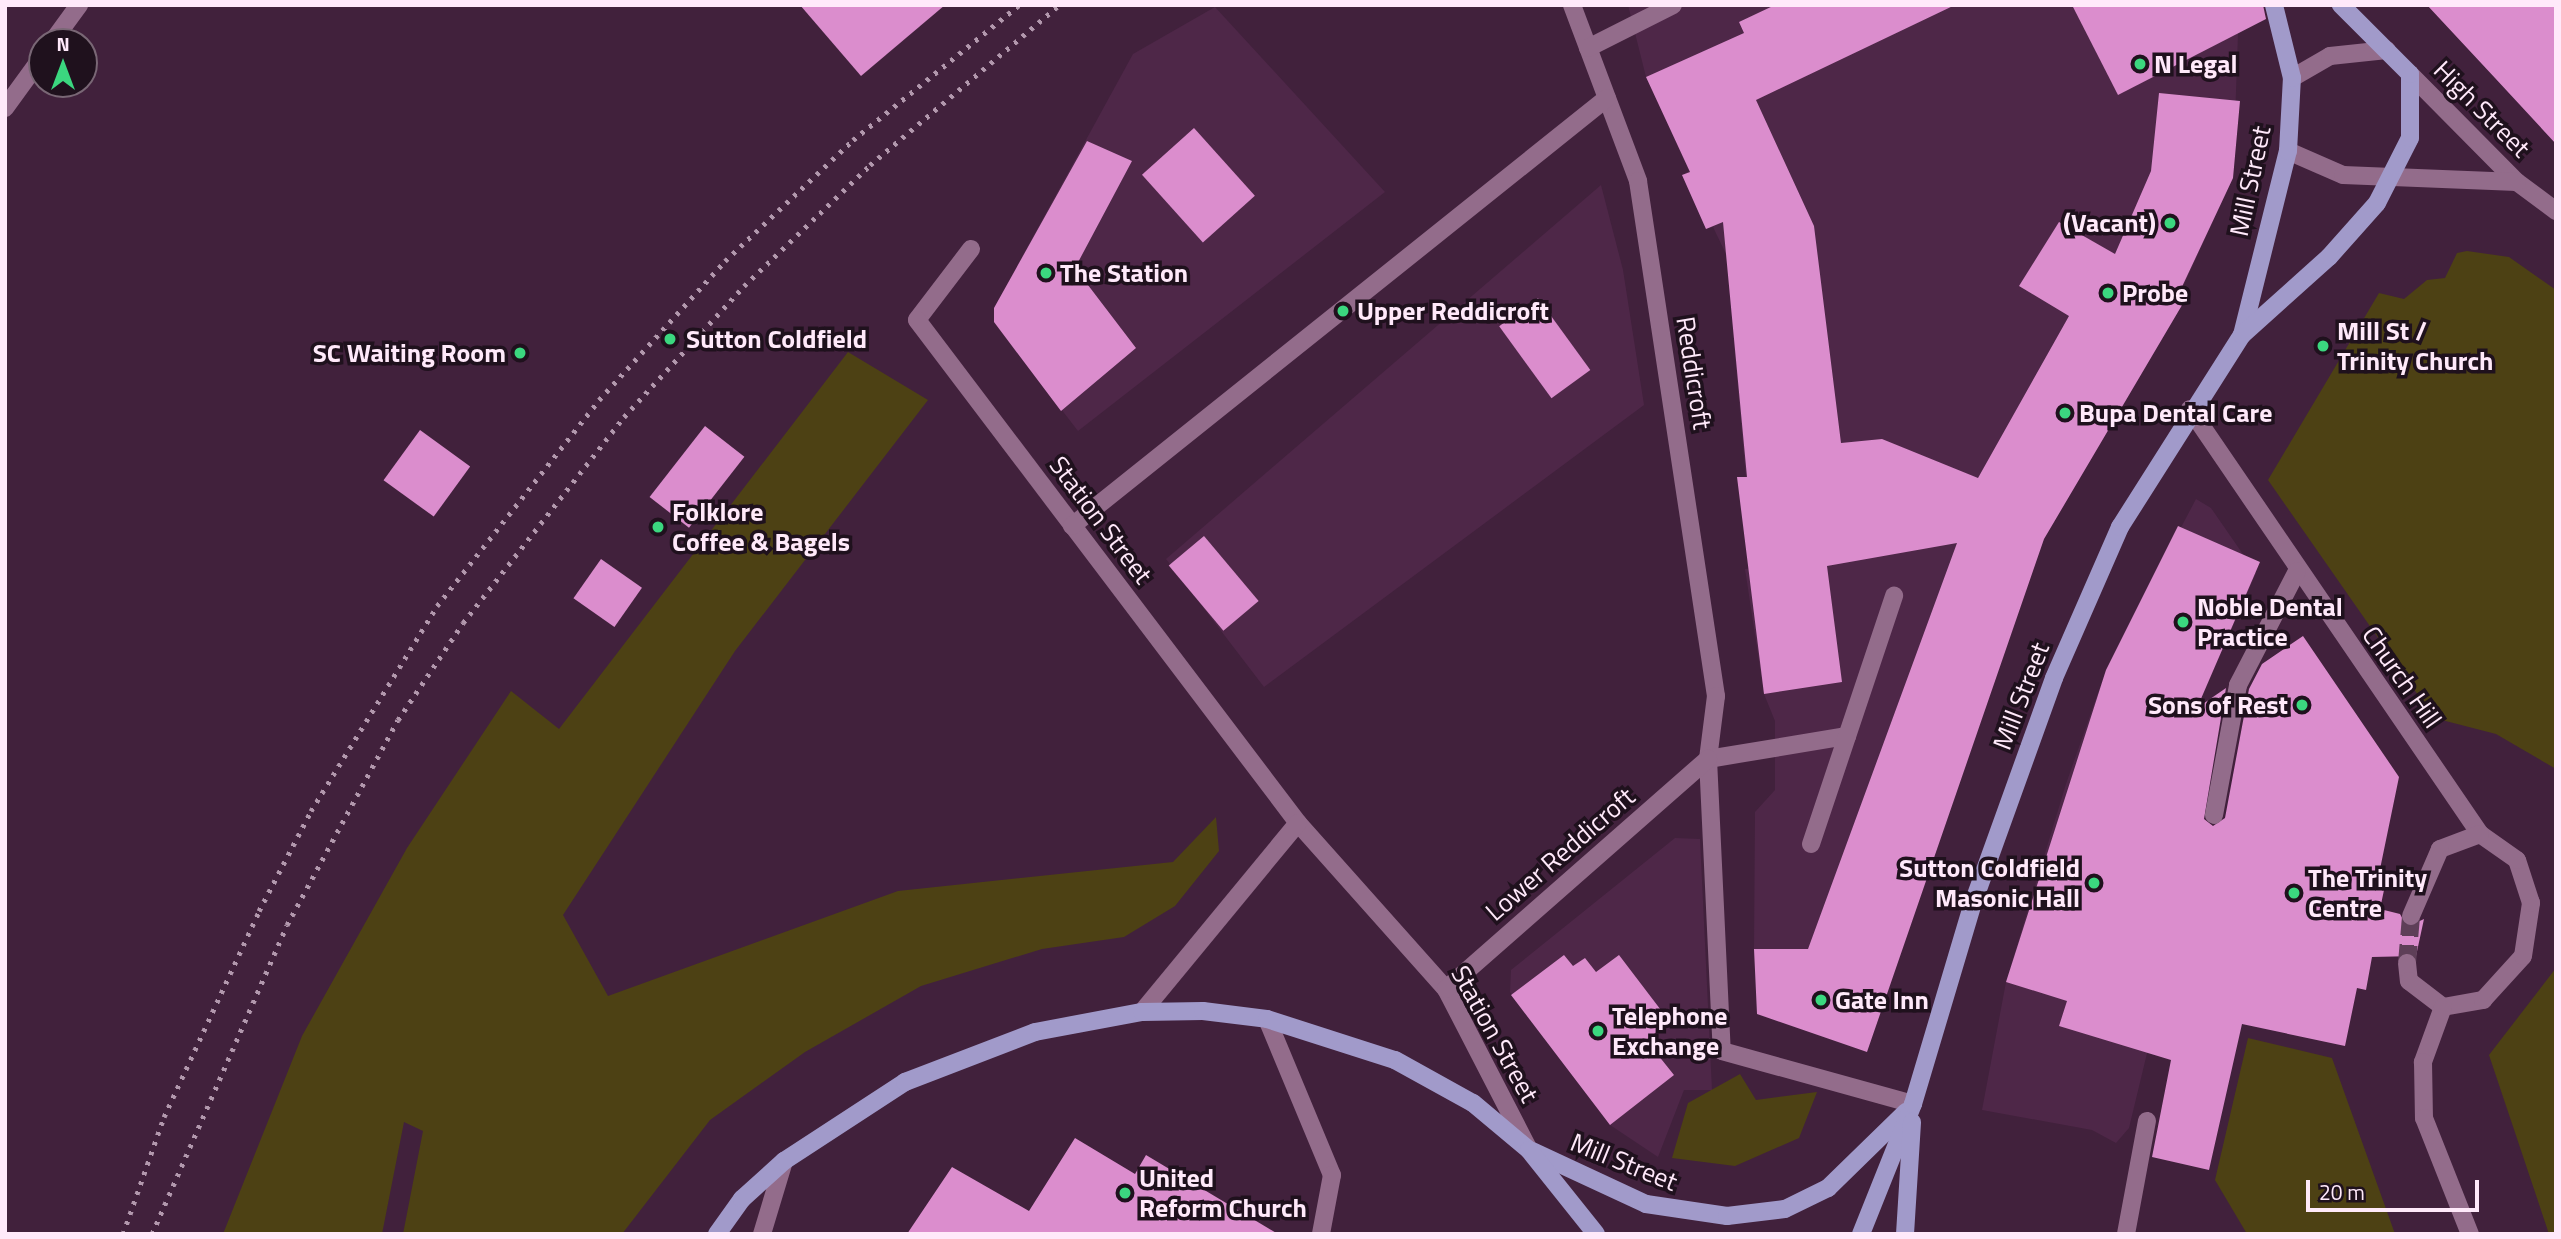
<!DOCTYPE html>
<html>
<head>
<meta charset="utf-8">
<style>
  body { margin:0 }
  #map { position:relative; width:2561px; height:1239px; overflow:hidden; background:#41213c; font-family:"Titillium Web",sans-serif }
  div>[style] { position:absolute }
  .built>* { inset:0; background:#4e2748 }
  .green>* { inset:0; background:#4d4114 }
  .building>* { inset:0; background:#db8dcd; transform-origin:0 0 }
  .minor-tunnel>* { height:18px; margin-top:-9px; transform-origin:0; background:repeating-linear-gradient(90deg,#5e3f58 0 18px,transparent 0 27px) }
  .minor>* { height:18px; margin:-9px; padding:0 9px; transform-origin:9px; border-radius:9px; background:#936c8b }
  .major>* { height:18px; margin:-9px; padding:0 9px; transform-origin:9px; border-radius:9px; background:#a19aca }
  .rail>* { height:5px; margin-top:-2.5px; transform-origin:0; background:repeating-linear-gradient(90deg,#b298ad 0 3.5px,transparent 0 10.5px) }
  .dots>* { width:19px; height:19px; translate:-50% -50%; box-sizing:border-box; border:4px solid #1f111d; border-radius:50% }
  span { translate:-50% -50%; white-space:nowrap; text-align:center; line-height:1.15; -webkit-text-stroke:7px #1f111d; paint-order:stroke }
  .poi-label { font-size:26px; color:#ffe9fa; font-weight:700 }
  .left { translate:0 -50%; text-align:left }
  .right { translate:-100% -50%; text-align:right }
  .street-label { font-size:26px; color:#ffe9fa }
  .frame { position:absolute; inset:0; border:7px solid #ffe9fa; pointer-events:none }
  .north { position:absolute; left:28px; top:28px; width:70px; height:70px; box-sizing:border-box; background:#1f111d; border:2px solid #796775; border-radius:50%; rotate:0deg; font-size:19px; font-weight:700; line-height:28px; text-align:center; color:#ffe9fa }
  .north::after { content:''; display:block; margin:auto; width:24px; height:32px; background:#3bd77f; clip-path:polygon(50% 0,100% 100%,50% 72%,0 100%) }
  .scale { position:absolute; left:2306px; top:1180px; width:173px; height:32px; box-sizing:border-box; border:4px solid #ffe9fa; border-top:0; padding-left:9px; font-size:21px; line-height:24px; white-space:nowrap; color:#ffe9fa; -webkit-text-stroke:5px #1f111d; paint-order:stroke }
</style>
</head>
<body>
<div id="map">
  <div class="built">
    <i style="clip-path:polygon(1628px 5px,2223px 5px,2238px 34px,2233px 178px,2181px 291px,2188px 295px,2044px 539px,1891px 969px,1754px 949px,1755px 812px,1775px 790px,1775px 721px,1764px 694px,1745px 569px,1754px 568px,1726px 254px,1713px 227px,1706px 229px,1682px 175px,1689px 171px,1646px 77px)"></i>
    <i style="clip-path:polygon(1215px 7px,1385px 192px,1078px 431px,994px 322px,994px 308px,1133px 54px)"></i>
    <i style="clip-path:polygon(1601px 185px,1623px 270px,1644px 405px,1264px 687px,1166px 559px)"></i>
    <i style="clip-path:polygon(2196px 499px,2211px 508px,2256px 573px,2202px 697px,2175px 785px,2162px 991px,2129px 1128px,2116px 1143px,2092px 1130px,1982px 1110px,2006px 982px,2066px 784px,2106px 670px)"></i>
    <i style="clip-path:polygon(1675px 838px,1700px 839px,1712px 1090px,1684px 1090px,1658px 1157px,1610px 1125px,1510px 992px,1511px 970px)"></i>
  </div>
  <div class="green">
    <i style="clip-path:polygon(2467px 251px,2509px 257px,2556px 290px,2556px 769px,2496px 734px,2434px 718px,2268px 480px,2379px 293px,2404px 299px,2427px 280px,2445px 278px,2457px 253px)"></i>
    <i style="clip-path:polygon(848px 352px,928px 400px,735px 651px,563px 915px,608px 996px,898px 891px,1173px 862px,1216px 817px,1219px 851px,1175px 906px,1124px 937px,1042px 949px,921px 986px,805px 1052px,710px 1120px,622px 1234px,403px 1234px,423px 1131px,404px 1122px,382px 1234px,223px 1234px,302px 1036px,407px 848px,511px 691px,559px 729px)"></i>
    <i style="clip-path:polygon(2556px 968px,2556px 1234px,2549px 1234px,2489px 1055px)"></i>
    <i style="clip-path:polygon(2248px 1038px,2332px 1058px,2395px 1234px,2247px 1234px,2215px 1180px)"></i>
    <i style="clip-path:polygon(1740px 1074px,1756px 1100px,1817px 1092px,1799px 1138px,1735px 1166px,1672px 1158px,1688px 1103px)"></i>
  </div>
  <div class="building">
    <i style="clip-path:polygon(800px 5px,945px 5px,861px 76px)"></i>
    <i style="clip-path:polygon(1775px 5px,1955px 5px,1756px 100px,1814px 226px,1841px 443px,1882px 439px,1978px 478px,2069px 316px,2019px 286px,2059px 222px,2115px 254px,2151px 171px,2159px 93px,2240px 101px,2233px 178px,2180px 291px,2188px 295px,2044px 539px,1867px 1052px,1757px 1014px,1754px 949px,1808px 949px,1957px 543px,1827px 566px,1842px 682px,1764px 694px,1737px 477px,1747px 477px,1723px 222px,1706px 229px,1682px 175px,1690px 172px,1646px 77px,1744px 33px,1739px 22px)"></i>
    <i style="clip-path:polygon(2072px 5px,2263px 5px,2266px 19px,2118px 95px)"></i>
    <i style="clip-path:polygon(2427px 5px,2556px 5px,2556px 144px,2495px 78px)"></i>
    <i style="left:1194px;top:128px;width:91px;height:70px;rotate:48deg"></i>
    <i style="clip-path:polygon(1087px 141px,1132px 161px,1075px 268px,1136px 348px,1061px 411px,994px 322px,994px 308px)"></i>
    <i style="left:1538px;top:298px;width:89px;height:48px;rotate:54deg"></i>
    <i style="left:705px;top:426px;width:50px;height:90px;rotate:38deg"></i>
    <i style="left:420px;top:430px;width:62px;height:62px;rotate:36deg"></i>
    <i style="clip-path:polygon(2178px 526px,2260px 562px,2197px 708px,2226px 688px,2204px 819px,2213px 826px,2225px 818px,2249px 689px,2262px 664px,2303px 636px,2399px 777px,2379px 874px,2387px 876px,2380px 909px,2400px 914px,2407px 927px,2424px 919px,2416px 956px,2372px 957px,2366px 990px,2357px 988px,2345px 1046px,2242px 1024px,2209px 1170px,2152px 1157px,2171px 1060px,2059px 1026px,2067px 1001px,2006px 982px,2106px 670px)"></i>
    <i style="left:1204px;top:536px;width:85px;height:46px;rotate:50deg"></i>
    <i style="left:601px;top:559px;width:50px;height:48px;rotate:35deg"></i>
    <i style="clip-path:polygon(1564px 955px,1573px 966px,1585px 958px,1596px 972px,1619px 955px,1670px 1022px,1646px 1040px,1674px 1075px,1610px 1125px,1511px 995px)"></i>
    <i style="clip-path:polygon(1075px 1138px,1135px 1174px,1146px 1155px,1278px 1234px,907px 1234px,952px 1167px,1029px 1211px)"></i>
  </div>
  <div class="minor-tunnel">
    <i style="left:2407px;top:963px;width:47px;rotate:-85.1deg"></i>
  </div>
  <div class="minor">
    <i style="left:1572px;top:5px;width:188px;rotate:69.4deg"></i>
    <i style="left:1638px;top:181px;width:521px;rotate:81.39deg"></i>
    <i style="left:1716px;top:696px;width:64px;rotate:97.2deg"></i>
    <i style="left:1708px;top:759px;width:292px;rotate:87.3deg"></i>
    <i style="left:1722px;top:1051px;width:198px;rotate:15.5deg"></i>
    <i style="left:52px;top:42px;width:46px;rotate:-53.9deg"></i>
    <i style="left:1588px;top:48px;width:95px;rotate:-26.8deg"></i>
    <i style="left:2410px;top:74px;width:152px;rotate:45.3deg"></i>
    <i style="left:2517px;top:182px;width:49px;rotate:36.6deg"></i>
    <i style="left:2292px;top:78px;width:44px;rotate:-30.1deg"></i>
    <i style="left:2330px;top:56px;width:57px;rotate:-6deg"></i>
    <i style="left:5px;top:108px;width:63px;rotate:-54deg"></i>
    <i style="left:2288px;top:151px;width:60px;rotate:23.6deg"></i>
    <i style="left:2343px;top:175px;width:174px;rotate:2.3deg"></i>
    <i style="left:971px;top:249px;width:89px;rotate:127.3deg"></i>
    <i style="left:917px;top:320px;width:631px;rotate:52.86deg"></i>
    <i style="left:1298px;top:823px;width:222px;rotate:48.3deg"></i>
    <i style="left:1446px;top:989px;width:181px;rotate:62.7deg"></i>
    <i style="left:2190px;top:409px;width:515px;rotate:55.69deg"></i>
    <i style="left:1072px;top:526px;width:685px;rotate:-38.66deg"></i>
    <i style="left:1708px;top:759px;width:141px;rotate:-9.4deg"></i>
    <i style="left:2214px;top:815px;width:132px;rotate:-79.5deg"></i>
    <i style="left:2238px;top:685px;width:128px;rotate:-62.6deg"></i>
    <i style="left:1811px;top:844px;width:262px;rotate:-71.5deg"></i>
    <i style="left:2407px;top:963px;width:18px;rotate:84deg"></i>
    <i style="left:2409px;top:981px;width:43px;rotate:37.4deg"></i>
    <i style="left:2443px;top:1007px;width:41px;rotate:-9.9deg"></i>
    <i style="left:2483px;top:1000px;width:59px;rotate:-47.7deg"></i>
    <i style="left:2523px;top:956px;width:54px;rotate:-81.4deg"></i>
    <i style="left:2531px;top:903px;width:45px;rotate:-108deg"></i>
    <i style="left:2517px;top:860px;width:45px;rotate:-144.9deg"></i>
    <i style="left:2480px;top:834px;width:43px;rotate:159.4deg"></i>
    <i style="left:2440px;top:849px;width:73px;rotate:113.4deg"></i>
    <i style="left:1446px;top:989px;width:349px;rotate:-41.3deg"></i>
    <i style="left:2443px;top:1007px;width:59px;rotate:110deg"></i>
    <i style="left:2423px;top:1062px;width:56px;rotate:89deg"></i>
    <i style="left:2424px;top:1118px;width:125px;rotate:68.4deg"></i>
    <i style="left:1142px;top:1012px;width:245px;rotate:-50.5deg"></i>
    <i style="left:1267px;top:1019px;width:169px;rotate:67.4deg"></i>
    <i style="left:1332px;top:1175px;width:60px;rotate:100.6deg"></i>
    <i style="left:762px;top:1234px;width:76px;rotate:-73.2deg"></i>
    <i style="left:2126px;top:1234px;width:115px;rotate:-79.5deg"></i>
  </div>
  <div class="major">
    <i style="left:2242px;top:335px;width:190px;rotate:-76deg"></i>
    <i style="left:2288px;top:151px;width:73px;rotate:-86.9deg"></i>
    <i style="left:2292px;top:78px;width:75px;rotate:-103.9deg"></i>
    <i style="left:1532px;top:1151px;width:126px;rotate:24.9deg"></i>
    <i style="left:1646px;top:1204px;width:82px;rotate:8.4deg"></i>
    <i style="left:1727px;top:1216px;width:58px;rotate:-6.9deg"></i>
    <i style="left:1785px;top:1209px;width:48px;rotate:-26deg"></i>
    <i style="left:1828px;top:1188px;width:109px;rotate:-44.3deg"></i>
    <i style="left:717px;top:1234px;width:43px;rotate:-54.5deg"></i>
    <i style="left:742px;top:1199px;width:57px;rotate:-42.1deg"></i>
    <i style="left:784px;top:1161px;width:145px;rotate:-33.1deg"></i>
    <i style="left:905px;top:1082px;width:139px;rotate:-21deg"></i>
    <i style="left:1035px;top:1032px;width:109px;rotate:-10.6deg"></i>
    <i style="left:1142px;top:1012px;width:61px;rotate:-0.9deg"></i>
    <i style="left:1203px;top:1011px;width:64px;rotate:7.1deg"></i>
    <i style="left:1267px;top:1019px;width:134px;rotate:17.8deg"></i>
    <i style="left:1395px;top:1060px;width:89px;rotate:28.9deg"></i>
    <i style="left:1473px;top:1103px;width:73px;rotate:40deg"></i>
    <i style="left:1529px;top:1150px;width:107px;rotate:51.4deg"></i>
    <i style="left:1861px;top:1234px;width:140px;rotate:-68.2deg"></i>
    <i style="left:1913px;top:1104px;width:207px;rotate:-73.4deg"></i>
    <i style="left:1972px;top:906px;width:242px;rotate:-70.2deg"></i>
    <i style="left:2054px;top:678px;width:165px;rotate:-66.4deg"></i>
    <i style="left:2120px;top:527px;width:227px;rotate:-57.6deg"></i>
    <i style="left:2242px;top:335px;width:117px;rotate:-41.9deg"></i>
    <i style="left:2329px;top:257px;width:72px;rotate:-48.4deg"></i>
    <i style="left:2377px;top:203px;width:73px;rotate:-63.1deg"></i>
    <i style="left:2410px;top:138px;width:64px;rotate:-90deg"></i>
    <i style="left:2410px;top:74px;width:98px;rotate:-135deg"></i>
    <i style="left:1905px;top:1234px;width:112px;rotate:-86.4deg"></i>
  </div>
  <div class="rail">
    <i style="left:123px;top:1234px;width:124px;rotate:-70.7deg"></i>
    <i style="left:164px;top:1117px;width:227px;rotate:-65.2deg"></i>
    <i style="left:259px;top:911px;width:113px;rotate:-62.5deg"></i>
    <i style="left:311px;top:811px;width:241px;rotate:-58.4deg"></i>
    <i style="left:437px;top:606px;width:262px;rotate:-51.8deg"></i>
    <i style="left:599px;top:400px;width:188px;rotate:-47.8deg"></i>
    <i style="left:725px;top:261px;width:176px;rotate:-43.4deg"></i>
    <i style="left:853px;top:140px;width:214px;rotate:-39.1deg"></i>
    <i style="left:152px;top:1234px;width:337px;rotate:-66.4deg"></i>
    <i style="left:287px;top:925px;width:233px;rotate:-61.6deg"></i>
    <i style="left:398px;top:720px;width:117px;rotate:-56.2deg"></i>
    <i style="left:463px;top:623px;width:261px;rotate:-52deg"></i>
    <i style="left:624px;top:417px;width:178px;rotate:-47.5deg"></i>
    <i style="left:744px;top:286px;width:175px;rotate:-43.8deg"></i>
    <i style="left:870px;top:165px;width:248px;rotate:-40.2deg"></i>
  </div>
  <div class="dots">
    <i style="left:2140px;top:64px;background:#3bd77f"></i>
    <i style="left:2170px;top:223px;background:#3bd77f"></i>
    <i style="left:1046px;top:273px;background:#3bd77f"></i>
    <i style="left:2108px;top:293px;background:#3bd77f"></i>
    <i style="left:1343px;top:311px;background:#3bd77f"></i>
    <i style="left:670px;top:339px;background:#3bd77f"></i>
    <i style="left:2323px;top:346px;background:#3bd77f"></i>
    <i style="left:520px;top:353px;background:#3bd77f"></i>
    <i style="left:2065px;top:413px;background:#3bd77f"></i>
    <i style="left:658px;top:527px;background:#3bd77f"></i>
    <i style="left:2183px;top:622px;background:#3bd77f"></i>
    <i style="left:2302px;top:705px;background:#3bd77f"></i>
    <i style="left:2094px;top:883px;background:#3bd77f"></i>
    <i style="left:2294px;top:893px;background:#3bd77f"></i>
    <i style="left:1821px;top:1000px;background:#3bd77f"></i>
    <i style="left:1598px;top:1031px;background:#3bd77f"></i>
    <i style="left:1125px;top:1193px;background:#3bd77f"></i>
  </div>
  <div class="poi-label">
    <span class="left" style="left:2154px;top:64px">N Legal</span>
    <span class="right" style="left:2156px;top:223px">(Vacant)</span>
    <span class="left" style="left:1060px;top:273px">The Station</span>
    <span class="left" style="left:2122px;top:293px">Probe</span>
    <span class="left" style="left:1357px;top:311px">Upper Reddicroft</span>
    <span class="left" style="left:2337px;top:346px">Mill St /<br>Trinity Church</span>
    <span class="left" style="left:686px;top:339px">Sutton Coldfield</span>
    <span class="right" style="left:506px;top:353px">SC Waiting Room</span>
    <span class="left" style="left:2079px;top:413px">Bupa Dental Care</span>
    <span class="left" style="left:672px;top:527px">Folklore<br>Coffee &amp; Bagels</span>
    <span class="left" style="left:2197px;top:622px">Noble Dental<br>Practice</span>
    <span class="right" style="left:2288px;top:705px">Sons of Rest</span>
    <span class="right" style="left:2080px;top:883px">Sutton Coldfield<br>Masonic Hall</span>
    <span class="left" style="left:2308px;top:893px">The Trinity<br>Centre</span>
    <span class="left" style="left:1835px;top:1000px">Gate Inn</span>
    <span class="left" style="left:1612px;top:1031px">Telephone<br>Exchange</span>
    <span class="left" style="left:1139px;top:1193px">United<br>Reform Church</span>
  </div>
  <div class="street-label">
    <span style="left:2482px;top:109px;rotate:45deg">High Street</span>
    <span style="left:2250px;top:181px;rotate:-78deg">Mill Street</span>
    <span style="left:1694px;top:373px;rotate:81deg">Reddicroft</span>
    <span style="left:1101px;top:520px;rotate:53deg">Station Street</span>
    <span style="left:2402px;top:677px;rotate:55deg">Church Hill</span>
    <span style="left:2021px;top:696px;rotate:-69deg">Mill Street</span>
    <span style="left:1560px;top:854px;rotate:-41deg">Lower Reddicroft</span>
    <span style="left:1495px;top:1034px;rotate:61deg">Station Street</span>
    <span style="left:1624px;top:1162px;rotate:22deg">Mill Street</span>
  </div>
  <div class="frame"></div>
  <div class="north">N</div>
  <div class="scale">20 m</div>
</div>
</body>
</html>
